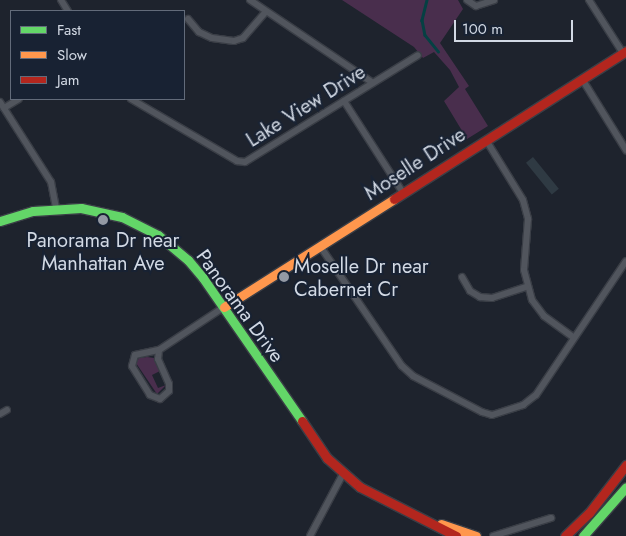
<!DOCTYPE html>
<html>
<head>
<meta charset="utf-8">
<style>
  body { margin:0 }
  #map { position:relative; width:626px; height:536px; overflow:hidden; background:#1e232d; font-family:Jost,sans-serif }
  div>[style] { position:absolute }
  .green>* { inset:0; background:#492e4d }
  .stream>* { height:2.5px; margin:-1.25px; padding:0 1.25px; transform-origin:1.25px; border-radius:1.25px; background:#054043 }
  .building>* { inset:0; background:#2f3a43; transform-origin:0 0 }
  .roads { filter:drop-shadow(1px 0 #3a3e46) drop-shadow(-1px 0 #3a3e46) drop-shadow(0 1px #3a3e46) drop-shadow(0 -1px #3a3e46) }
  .street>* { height:6px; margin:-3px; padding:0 3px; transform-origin:3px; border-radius:3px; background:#51555d }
  .fast>* { height:9px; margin:-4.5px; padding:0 4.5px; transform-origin:4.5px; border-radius:4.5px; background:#63d668 }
  .slow>* { height:9px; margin:-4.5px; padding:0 4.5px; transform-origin:4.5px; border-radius:4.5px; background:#ff974d }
  .jam>* { height:9px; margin:-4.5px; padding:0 4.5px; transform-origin:4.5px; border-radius:4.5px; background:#b3261e }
  .dots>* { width:14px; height:14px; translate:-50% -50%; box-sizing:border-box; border:2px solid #182233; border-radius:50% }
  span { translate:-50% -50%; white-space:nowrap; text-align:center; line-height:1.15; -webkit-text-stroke:4px #182233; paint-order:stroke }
  .street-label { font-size:20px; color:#d2d9e4 }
  .poi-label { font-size:20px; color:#d2d9e4 }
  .left { translate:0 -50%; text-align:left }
  .legend { position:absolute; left:10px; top:10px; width:175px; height:90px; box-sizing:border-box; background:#182233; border:1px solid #626b7a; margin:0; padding:6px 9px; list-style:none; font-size:15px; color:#d2d9e4 }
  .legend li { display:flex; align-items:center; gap:10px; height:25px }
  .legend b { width:25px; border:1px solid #626b7a }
  .scale { position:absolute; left:454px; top:20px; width:119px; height:22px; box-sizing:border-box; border:2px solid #d2d9e4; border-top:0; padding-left:6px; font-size:15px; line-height:18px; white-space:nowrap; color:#d2d9e4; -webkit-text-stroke:4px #182233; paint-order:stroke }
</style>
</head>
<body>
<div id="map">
  <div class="green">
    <i style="clip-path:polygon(342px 0,458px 0,463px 9px,440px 43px,469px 86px,465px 89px,488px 126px,467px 139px,444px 101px,459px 87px,450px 70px,434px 52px,423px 58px,414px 47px)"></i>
    <i style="clip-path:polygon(147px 357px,154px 358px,160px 371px,152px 375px,158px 388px,166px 385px,157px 394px,136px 363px,139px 358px)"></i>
  </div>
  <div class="stream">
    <i style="left:427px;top:0;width:21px;rotate:104deg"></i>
    <i style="left:422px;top:20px;width:15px;rotate:79deg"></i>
    <i style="left:425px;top:35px;width:21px;rotate:51deg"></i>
  </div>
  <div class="building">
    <i style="left:533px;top:157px;width:41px;height:9px;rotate:51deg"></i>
  </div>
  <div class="roads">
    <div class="street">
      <i style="left:61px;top:0;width:13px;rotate:58deg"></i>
      <i style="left:250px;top:0;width:148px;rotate:34deg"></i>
      <i style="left:467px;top:0;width:11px;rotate:34deg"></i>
      <i style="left:476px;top:6px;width:19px;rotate:-18deg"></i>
      <i style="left:589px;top:0;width:63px;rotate:57.3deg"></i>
      <i style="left:188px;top:19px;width:17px;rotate:50deg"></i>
      <i style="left:199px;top:32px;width:14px;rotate:25deg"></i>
      <i style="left:212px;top:38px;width:22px;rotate:8deg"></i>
      <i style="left:234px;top:41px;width:9px;rotate:-18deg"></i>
      <i style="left:243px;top:38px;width:35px;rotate:-49deg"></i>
      <i style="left:582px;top:79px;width:84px;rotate:58.2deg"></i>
      <i style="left:131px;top:99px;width:123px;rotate:30.3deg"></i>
      <i style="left:237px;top:161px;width:8px;rotate:7deg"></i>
      <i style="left:245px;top:162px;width:203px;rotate:-31.7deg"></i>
      <i style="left:344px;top:101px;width:109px;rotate:57.3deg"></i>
      <i style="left:0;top:102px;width:95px;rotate:57.5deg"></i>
      <i style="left:51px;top:182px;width:26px;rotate:79deg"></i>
      <i style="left:4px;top:108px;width:17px;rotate:-31deg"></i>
      <i style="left:486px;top:140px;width:70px;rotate:58.3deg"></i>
      <i style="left:523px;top:200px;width:20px;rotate:75deg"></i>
      <i style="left:528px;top:219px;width:51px;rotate:94.5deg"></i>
      <i style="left:524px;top:270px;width:31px;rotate:75deg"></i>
      <i style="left:532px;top:300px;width:20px;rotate:53deg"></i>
      <i style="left:544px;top:316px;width:37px;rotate:36deg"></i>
      <i style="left:320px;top:246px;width:145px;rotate:55.7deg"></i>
      <i style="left:402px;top:366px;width:15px;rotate:42deg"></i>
      <i style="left:413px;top:376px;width:78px;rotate:27.6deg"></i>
      <i style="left:482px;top:412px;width:10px;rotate:17deg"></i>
      <i style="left:492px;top:415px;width:33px;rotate:-18deg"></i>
      <i style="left:523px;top:405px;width:16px;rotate:-38deg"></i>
      <i style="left:536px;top:395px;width:161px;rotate:-56.1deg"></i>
      <i style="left:462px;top:277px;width:16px;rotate:60deg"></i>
      <i style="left:470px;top:291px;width:12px;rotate:31deg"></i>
      <i style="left:480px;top:297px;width:12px;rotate:5deg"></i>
      <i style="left:492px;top:298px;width:36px;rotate:-18deg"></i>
      <i style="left:159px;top:350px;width:9px;rotate:96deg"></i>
      <i style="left:158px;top:359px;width:27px;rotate:66deg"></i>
      <i style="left:169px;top:384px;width:7px;rotate:90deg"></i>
      <i style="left:169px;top:391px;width:12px;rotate:138deg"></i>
      <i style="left:160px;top:399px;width:11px;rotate:-158deg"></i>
      <i style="left:150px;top:395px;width:34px;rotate:-122deg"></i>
      <i style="left:132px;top:366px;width:11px;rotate:-75deg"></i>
      <i style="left:135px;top:355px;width:25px;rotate:-12deg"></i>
      <i style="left:159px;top:350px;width:78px;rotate:-33.5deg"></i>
      <i style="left:0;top:414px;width:8px;rotate:-30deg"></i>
      <i style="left:310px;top:536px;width:70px;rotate:-62deg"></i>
      <i style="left:493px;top:536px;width:61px;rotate:-17.2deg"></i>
    </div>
    <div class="fast">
      <i style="left:0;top:221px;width:34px;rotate:-17deg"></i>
      <i style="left:33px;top:211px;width:48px;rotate:-3.6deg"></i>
      <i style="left:81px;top:208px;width:42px;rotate:12.4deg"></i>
      <i style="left:122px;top:217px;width:40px;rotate:26.6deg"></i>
      <i style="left:158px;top:235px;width:39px;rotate:40deg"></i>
      <i style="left:188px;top:260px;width:23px;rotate:50deg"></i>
      <i style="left:203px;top:278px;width:174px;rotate:55.3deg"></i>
      <i style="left:583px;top:536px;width:65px;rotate:-48.7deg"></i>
    </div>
    <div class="slow">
      <i style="left:224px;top:307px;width:201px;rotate:-32.4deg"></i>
      <i style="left:441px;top:524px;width:37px;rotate:19deg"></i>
    </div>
    <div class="jam">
      <i style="left:394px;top:199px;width:275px;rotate:-32.5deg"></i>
      <i style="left:302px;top:421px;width:45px;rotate:56deg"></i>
      <i style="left:327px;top:458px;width:44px;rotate:41.3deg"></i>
      <i style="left:360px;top:487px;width:108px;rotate:27deg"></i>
      <i style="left:565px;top:536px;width:33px;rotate:-44deg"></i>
      <i style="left:589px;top:513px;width:61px;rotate:-52.4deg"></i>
    </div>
  </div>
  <div class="dots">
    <i style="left:103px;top:220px;background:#9399a4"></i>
    <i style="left:284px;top:277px;background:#9399a4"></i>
  </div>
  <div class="street-label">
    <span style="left:306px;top:106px;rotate:-32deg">Lake View Drive</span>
    <span style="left:415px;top:164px;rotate:-33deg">Moselle Drive</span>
    <span style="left:240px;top:306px;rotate:54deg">Panorama Drive</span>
  </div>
  <div class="poi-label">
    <span style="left:103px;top:252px">Panorama Dr near<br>Manhattan Ave</span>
    <span class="left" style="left:294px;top:278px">Moselle Dr near<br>Cabernet Cr</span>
  </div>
  <ul class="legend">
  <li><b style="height:6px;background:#63d668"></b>Fast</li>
  <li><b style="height:6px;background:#ff974d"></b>Slow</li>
  <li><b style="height:6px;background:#b3261e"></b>Jam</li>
  </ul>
  <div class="scale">100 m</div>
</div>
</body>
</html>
